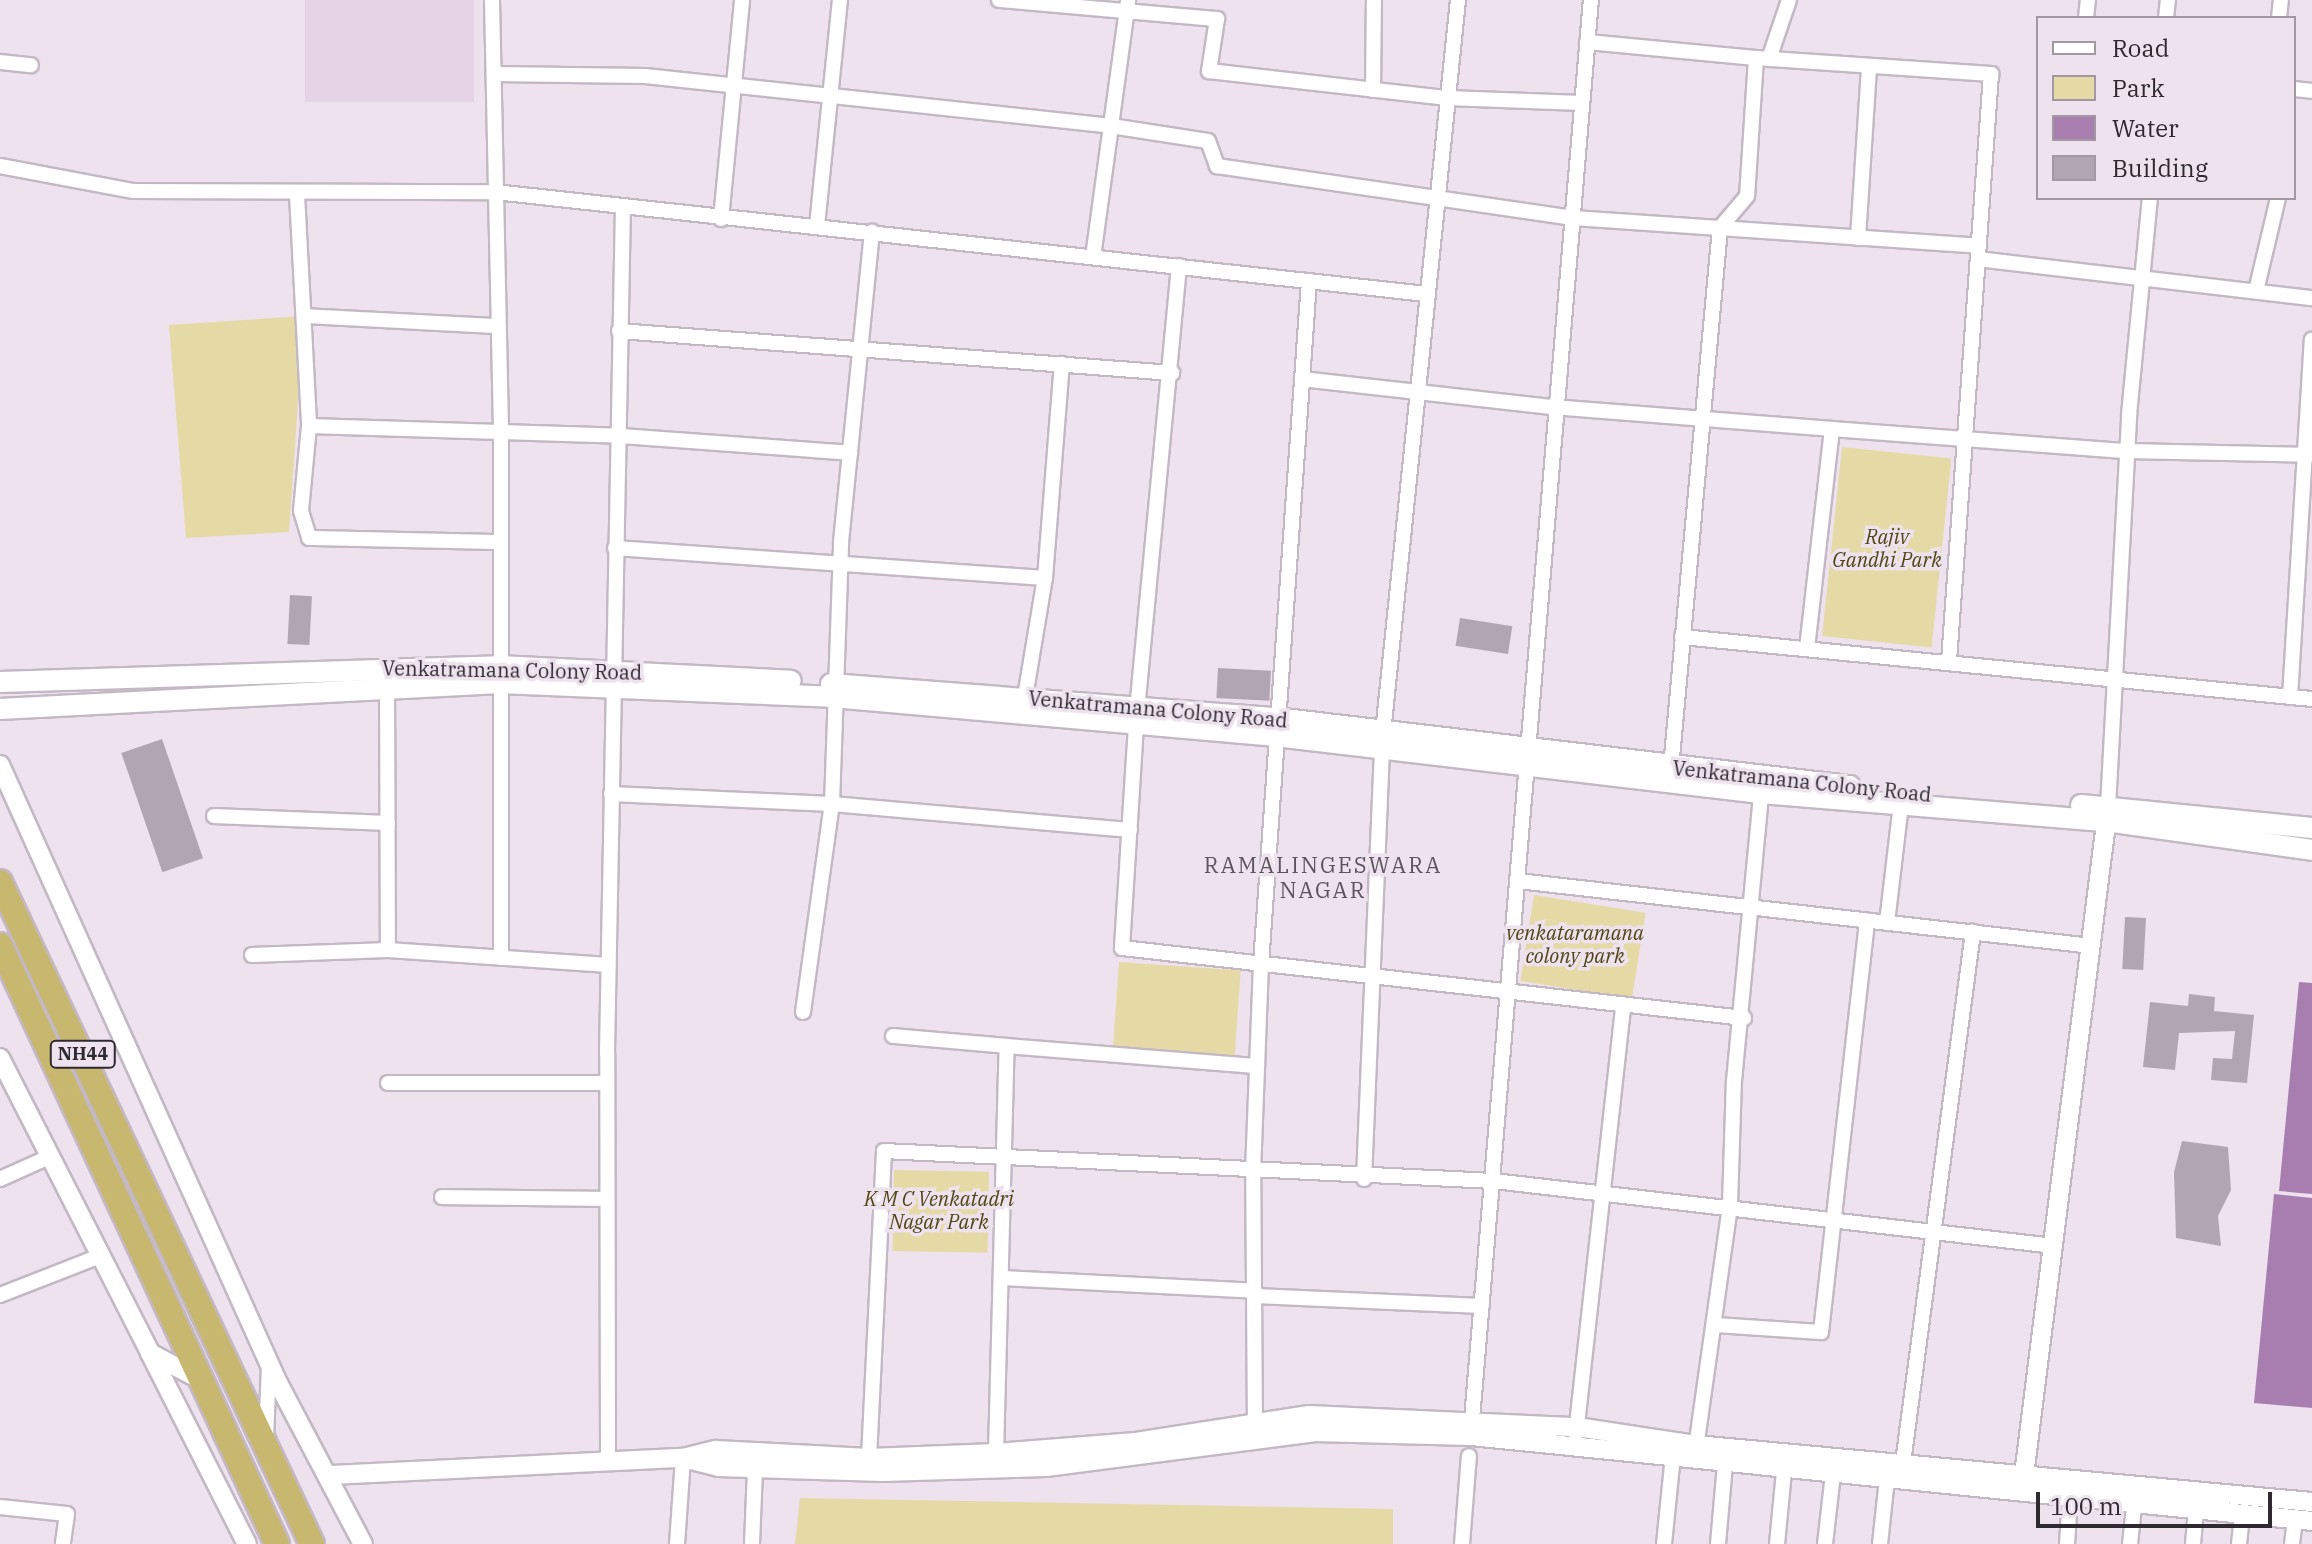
<!DOCTYPE html>
<html>
<head>
<meta charset="utf-8">
<style>
  body { margin:0 }
  #map { position:relative; width:2312px; height:1544px; overflow:hidden; background:#ede2ee; font-family:"IBM Plex Serif",serif }
  div>[style] { position:absolute }
  .built>* { inset:0; background:#e4d4e6; transform-origin:0 0 }
  .green>* { inset:0; background:#e5daa5; transform-origin:0 0 }
  .water>* { inset:0; background:#a87eb0 }
  .building>* { inset:0; background:#b0a6b1; transform-origin:0 0 }
  .roads { filter:drop-shadow(2px 0 #c3b8c4) drop-shadow(-2px 0 #c3b8c4) drop-shadow(0 2px #c3b8c4) drop-shadow(0 -2px #c3b8c4) }
  .minor>* { height:14px; margin:-7px; padding:0 7px; transform-origin:7px; border-radius:7px; background:#fff }
  .tertiary>* { height:18px; margin:-9px; padding:0 9px; transform-origin:9px; border-radius:9px; background:#fff }
  .secondary>* { height:20px; margin:-10px; padding:0 10px; transform-origin:10px; border-radius:10px; background:#fff }
  .trunk>* { height:24px; margin:-12px; padding:0 12px; transform-origin:12px; border-radius:12px; background:#c8b86f }
  span { translate:-50% -50%; white-space:nowrap; text-align:center; line-height:1.15; -webkit-text-stroke:7px #ede2ee; paint-order:stroke }
  .shield-label span { padding:2px 6px; background:#ede2ee; border:2px solid; border-radius:6px; -webkit-text-stroke-width:0 }
  .shield-label { font-size:18px; color:#2e2a2f; font-weight:700 }
  .park-label { font-size:20px; color:#514614; font-style:italic }
  .street-label { font-size:20px; color:#2e2a2f }
  .neighbourhood-label { font-size:22px; color:#5d545f; letter-spacing:2px }
  .legend { position:absolute; left:2036px; top:16px; width:260px; height:184px; box-sizing:border-box; background:#ede2ee; border:2px solid #a198a2; margin:0; padding:10px 14px; list-style:none; font-size:24px; color:#2e2a2f }
  .legend li { display:flex; align-items:center; gap:16px; height:40px }
  .legend b { width:40px; border:2px solid #a198a2 }
  .scale { position:absolute; left:2036px; top:1492px; width:236px; height:36px; box-sizing:border-box; border:4px solid #2e2a2f; border-top:0; padding-left:10px; font-size:24px; line-height:28px; white-space:nowrap; color:#2e2a2f; -webkit-text-stroke:6px #ede2ee; paint-order:stroke }
</style>
</head>
<body>
<div id="map">
  <div class="built">
    <i style="left:305px;top:0;width:169px;height:102px"></i>
  </div>
  <div class="green">
    <i style="clip-path:polygon(304px 316px,289px 532px,186px 538px,169px 325px)"></i>
    <i style="left:1842px;top:447px;width:110px;height:190px;rotate:6deg"></i>
    <i style="left:1534px;top:895px;width:113px;height:87px;rotate:9deg"></i>
    <i style="left:1119px;top:962px;width:122px;height:85px;rotate:4deg"></i>
    <i style="left:894px;top:1170px;width:95px;height:81px;rotate:1deg"></i>
    <i style="clip-path:polygon(800px 1498px,1393px 1509px,1393px 1544px,795px 1544px)"></i>
  </div>
  <div class="water">
    <i style="clip-path:polygon(2299px 982px,2312px 983px,2312px 1194px,2279px 1191px)"></i>
    <i style="clip-path:polygon(2274px 1194px,2312px 1198px,2312px 1408px,2254px 1403px)"></i>
  </div>
  <div class="building">
    <i style="left:290px;top:595px;width:22px;height:49px;rotate:3deg"></i>
    <i style="left:1460px;top:618px;width:53px;height:28px;rotate:9deg"></i>
    <i style="left:1218px;top:668px;width:53px;height:30px;rotate:3deg"></i>
    <i style="left:162px;top:739px;width:126px;height:43px;rotate:71deg"></i>
    <i style="left:2125px;top:917px;width:21px;height:52px;rotate:3deg"></i>
    <i style="clip-path:polygon(2189px 994px,2215px 997px,2214px 1011px,2254px 1015px,2247px 1083px,2211px 1080px,2213px 1058px,2232px 1059px,2235px 1031px,2179px 1033px,2175px 1070px,2143px 1067px,2150px 1002px,2188px 1006px)"></i>
    <i style="clip-path:polygon(2182px 1141px,2228px 1147px,2231px 1190px,2218px 1216px,2221px 1246px,2176px 1238px,2174px 1172px)"></i>
  </div>
  <div class="roads">
    <div class="minor">
      <i style="left:492px;top:0;width:436px;rotate:88.8deg"></i>
      <i style="left:501px;top:436px;width:522px;rotate:90deg"></i>
      <i style="left:999px;top:0;width:219px;rotate:5deg"></i>
      <i style="left:1217px;top:19px;width:53px;rotate:98.7deg"></i>
      <i style="left:1209px;top:71px;width:240px;rotate:6.5deg"></i>
      <i style="left:1447px;top:98px;width:135px;rotate:2.1deg"></i>
      <i style="left:2086px;top:18px;width:18px;rotate:-84deg"></i>
      <i style="left:2166px;top:18px;width:18px;rotate:-84deg"></i>
      <i style="left:2279px;top:18px;width:18px;rotate:-84deg"></i>
      <i style="left:1587px;top:42px;width:170px;rotate:5.4deg"></i>
      <i style="left:1756px;top:58px;width:138px;rotate:93.7deg"></i>
      <i style="left:1747px;top:196px;width:42px;rotate:130.2deg"></i>
      <i style="left:1720px;top:228px;width:542px;rotate:95.18deg"></i>
      <i style="left:1756px;top:58px;width:236px;rotate:3.9deg"></i>
      <i style="left:1991px;top:74px;width:589px;rotate:94.09deg"></i>
      <i style="left:1769px;top:59px;width:62px;rotate:-71.3deg"></i>
      <i style="left:0;top:62px;width:31px;rotate:6deg"></i>
      <i style="left:494px;top:74px;width:151px;rotate:0.8deg"></i>
      <i style="left:645px;top:76px;width:469px;rotate:6.1deg"></i>
      <i style="left:1111px;top:126px;width:98px;rotate:8.8deg"></i>
      <i style="left:1208px;top:141px;width:27px;rotate:70deg"></i>
      <i style="left:1217px;top:166px;width:360px;rotate:8.3deg"></i>
      <i style="left:1573px;top:218px;width:407px;rotate:3.9deg"></i>
      <i style="left:2294px;top:89px;width:18px;rotate:6deg"></i>
      <i style="left:1373px;top:90px;width:90px;rotate:-89.4deg"></i>
      <i style="left:0;top:166px;width:136px;rotate:10.6deg"></i>
      <i style="left:134px;top:191px;width:361px;rotate:0.2deg"></i>
      <i style="left:495px;top:192px;width:938px;rotate:6.25deg"></i>
      <i style="left:297px;top:194px;width:232px;rotate:87deg"></i>
      <i style="left:309px;top:426px;width:85px;rotate:95.4deg"></i>
      <i style="left:301px;top:511px;width:28px;rotate:73deg"></i>
      <i style="left:309px;top:538px;width:191px;rotate:1.2deg"></i>
      <i style="left:721px;top:219px;width:220px;rotate:-84.5deg"></i>
      <i style="left:817px;top:226px;width:227px;rotate:-84.2deg"></i>
      <i style="left:1858px;top:238px;width:171px;rotate:-86.3deg"></i>
      <i style="left:1093px;top:257px;width:259px;rotate:-82.2deg"></i>
      <i style="left:1978px;top:259px;width:336px;rotate:6.7deg"></i>
      <i style="left:1179px;top:266px;width:461px;rotate:95.4deg"></i>
      <i style="left:1136px;top:725px;width:223px;rotate:93.6deg"></i>
      <i style="left:1122px;top:948px;width:626px;rotate:6.42deg"></i>
      <i style="left:2256px;top:291px;width:96px;rotate:-76.7deg"></i>
      <i style="left:304px;top:316px;width:193px;rotate:3deg"></i>
      <i style="left:619px;top:331px;width:555px;rotate:4.34deg"></i>
      <i style="left:1302px;top:379px;width:253px;rotate:6.4deg"></i>
      <i style="left:1553px;top:407px;width:280px;rotate:4.5deg"></i>
      <i style="left:1832px;top:429px;width:220px;rotate:96.5deg"></i>
      <i style="left:309px;top:426px;width:312px;rotate:1.8deg"></i>
      <i style="left:621px;top:436px;width:230px;rotate:4.2deg"></i>
      <i style="left:1832px;top:429px;width:296px;rotate:4.3deg"></i>
      <i style="left:2127px;top:451px;width:185px;rotate:1.2deg"></i>
      <i style="left:615px;top:548px;width:431px;rotate:4deg"></i>
      <i style="left:1682px;top:637px;width:633px;rotate:5.62deg"></i>
      <i style="left:387px;top:679px;width:271px;rotate:89.8deg"></i>
      <i style="left:1025px;top:697px;width:121px;rotate:-80.5deg"></i>
      <i style="left:1045px;top:578px;width:215px;rotate:-85.5deg"></i>
      <i style="left:2290px;top:697px;width:358px;rotate:-86.5deg"></i>
      <i style="left:611px;top:794px;width:221px;rotate:2.6deg"></i>
      <i style="left:832px;top:804px;width:299px;rotate:5deg"></i>
      <i style="left:2108px;top:807px;width:393px;rotate:-86.9deg"></i>
      <i style="left:2129px;top:415px;width:218px;rotate:-84.5deg"></i>
      <i style="left:214px;top:816px;width:174px;rotate:2.3deg"></i>
      <i style="left:1518px;top:881px;width:578px;rotate:6.46deg"></i>
      <i style="left:1887px;top:923px;width:120px;rotate:-83.3deg"></i>
      <i style="left:252px;top:955px;width:136px;rotate:-2.1deg"></i>
      <i style="left:388px;top:950px;width:221px;rotate:3.9deg"></i>
      <i style="left:803px;top:1012px;width:210px;rotate:-82.1deg"></i>
      <i style="left:832px;top:804px;width:262px;rotate:-88deg"></i>
      <i style="left:841px;top:542px;width:312px;rotate:-84.3deg"></i>
      <i style="left:893px;top:1036px;width:114px;rotate:5deg"></i>
      <i style="left:388px;top:1083px;width:219px"></i>
      <i style="left:0;top:1179px;width:51px;rotate:-24.1deg"></i>
      <i style="left:1364px;top:1179px;width:446px;rotate:-87.6deg"></i>
      <i style="left:1383px;top:733px;width:737px;rotate:-84.16deg"></i>
      <i style="left:442px;top:1197px;width:165px;rotate:0.7deg"></i>
      <i style="left:1002px;top:1278px;width:253px;rotate:2.9deg"></i>
      <i style="left:0;top:1295px;width:107px;rotate:-21.3deg"></i>
      <i style="left:1255px;top:1296px;width:227px;rotate:2.5deg"></i>
      <i style="left:1715px;top:1325px;width:106px;rotate:3.8deg"></i>
      <i style="left:1821px;top:1332px;width:414px;rotate:-83.6deg"></i>
      <i style="left:1255px;top:1431px;width:259px;rotate:-90.4deg"></i>
      <i style="left:1253px;top:1172px;width:208px;rotate:-87.8deg"></i>
      <i style="left:1261px;top:964px;width:685px;rotate:-85.98deg"></i>
      <i style="left:1471px;top:1431px;width:1436px;rotate:-85.21deg"></i>
      <i style="left:1576px;top:1434px;width:432px;rotate:-83.7deg"></i>
      <i style="left:266px;top:1438px;width:71px;rotate:-87.6deg"></i>
      <i style="left:996px;top:1453px;width:407px;rotate:-88.5deg"></i>
      <i style="left:1007px;top:1046px;width:251px;rotate:4.6deg"></i>
      <i style="left:1695px;top:1455px;width:252px;rotate:-82deg"></i>
      <i style="left:1730px;top:1205px;width:124px;rotate:-88.2deg"></i>
      <i style="left:1734px;top:1081px;width:298px;rotate:-84.6deg"></i>
      <i style="left:869px;top:1458px;width:307px;rotate:-87.2deg"></i>
      <i style="left:884px;top:1151px;width:611px;rotate:2.82deg"></i>
      <i style="left:1494px;top:1181px;width:564px;rotate:6.62deg"></i>
      <i style="left:608px;top:1461px;width:408px;rotate:-90.1deg"></i>
      <i style="left:607px;top:1053px;width:847px;rotate:-88.92deg"></i>
      <i style="left:1903px;top:1463px;width:536px;rotate:-82.49deg"></i>
      <i style="left:0;top:1507px;width:67px;rotate:6deg"></i>
      <i style="left:67px;top:1514px;width:30px;rotate:98deg"></i>
      <i style="left:677px;top:1544px;width:86px;rotate:-86deg"></i>
      <i style="left:752px;top:1544px;width:76px;rotate:-87.7deg"></i>
      <i style="left:1462px;top:1544px;width:88px;rotate:-85.5deg"></i>
      <i style="left:1664px;top:1544px;width:88px;rotate:-84.2deg"></i>
      <i style="left:1718px;top:1544px;width:80px;rotate:-85deg"></i>
      <i style="left:1777px;top:1544px;width:83px;rotate:-84.5deg"></i>
      <i style="left:1825px;top:1544px;width:70px;rotate:-83.5deg"></i>
      <i style="left:1880px;top:1544px;width:66px;rotate:-83.9deg"></i>
      <i style="left:2067px;top:1544px;width:46px;rotate:-86.3deg"></i>
      <i style="left:2130px;top:1544px;width:38px;rotate:-84deg"></i>
      <i style="left:2193px;top:1544px;width:32px;rotate:-85deg"></i>
      <i style="left:2239px;top:1544px;width:30px;rotate:-84deg"></i>
      <i style="left:2292px;top:1544px;width:24px;rotate:-83deg"></i>
    </div>
    <div class="tertiary">
      <i style="left:0;top:765px;width:678px;rotate:65.78deg"></i>
      <i style="left:278px;top:1383px;width:182px;rotate:62.2deg"></i>
      <i style="left:0;top:1058px;width:331px;rotate:63deg"></i>
      <i style="left:150px;top:1353px;width:58px;rotate:27.9deg"></i>
      <i style="left:150px;top:1353px;width:214px;rotate:63.1deg"></i>
      <i style="left:687px;top:1459px;width:32px;rotate:14deg"></i>
      <i style="left:718px;top:1467px;width:165px;rotate:1.7deg"></i>
      <i style="left:883px;top:1472px;width:163px;rotate:-1.8deg"></i>
      <i style="left:1046px;top:1467px;width:270px;rotate:-7.4deg"></i>
      <i style="left:1314px;top:1432px;width:157px;rotate:1.5deg"></i>
      <i style="left:1471px;top:1436px;width:845px;rotate:5.77deg"></i>
      <i style="left:331px;top:1475px;width:352px;rotate:-2.8deg"></i>
      <i style="left:683px;top:1458px;width:34px;rotate:-14deg"></i>
      <i style="left:716px;top:1450px;width:153px;rotate:3deg"></i>
      <i style="left:869px;top:1458px;width:127px;rotate:-2.3deg"></i>
      <i style="left:996px;top:1453px;width:140px;rotate:-4.5deg"></i>
      <i style="left:1136px;top:1442px;width:175px;rotate:-8.9deg"></i>
      <i style="left:1309px;top:1415px;width:268px;rotate:2.6deg"></i>
      <i style="left:1577px;top:1427px;width:120px;rotate:8.6deg"></i>
      <i style="left:1696px;top:1445px;width:619px;rotate:5.29deg"></i>
      <i style="left:2023px;top:1483px;width:681px;rotate:-82.83deg"></i>
    </div>
    <div class="secondary">
      <i style="left:0;top:682px;width:499px;rotate:-1.8deg"></i>
      <i style="left:499px;top:666px;width:292px;rotate:2.9deg"></i>
      <i style="left:831px;top:684px;width:446px;rotate:4.4deg"></i>
      <i style="left:1276px;top:718px;width:578px;rotate:6.76deg"></i>
      <i style="left:0;top:709px;width:501px;rotate:-2.98deg"></i>
      <i style="left:500px;top:683px;width:331px;rotate:2.4deg"></i>
      <i style="left:831px;top:697px;width:446px;rotate:5deg"></i>
      <i style="left:1275px;top:736px;width:490px;rotate:6.7deg"></i>
      <i style="left:1762px;top:793px;width:345px;rotate:4.7deg"></i>
      <i style="left:2106px;top:821px;width:208px;rotate:8deg"></i>
      <i style="left:2081px;top:805px;width:232px;rotate:5.7deg"></i>
    </div>
    <div class="trunk">
      <i style="left:0;top:882px;width:732px;rotate:64.77deg"></i>
      <i style="left:0;top:945px;width:660px;rotate:65.18deg"></i>
    </div>
  </div>
  <div class="shield-label">
    <span style="left:83px;top:1054px">NH44</span>
  </div>
  <div class="park-label">
    <span style="left:1887px;top:548px">Rajiv<br>Gandhi Park</span>
    <span style="left:1575px;top:944px">venkataramana<br>colony park</span>
    <span style="left:939px;top:1210px">K M C Venkatadri<br>Nagar Park</span>
  </div>
  <div class="street-label">
    <span style="left:512px;top:670px;rotate:1deg">Venkatramana Colony Road</span>
    <span style="left:1158px;top:709px;rotate:5deg">Venkatramana Colony Road</span>
    <span style="left:1802px;top:781px;rotate:6deg">Venkatramana Colony Road</span>
  </div>
  <div class="neighbourhood-label">
    <span style="left:1323px;top:877px">RAMALINGESWARA<br>NAGAR</span>
  </div>
  <ul class="legend">
  <li><b style="height:10px;background:#fff"></b>Road</li>
  <li><b style="height:22px;background:#e5daa5"></b>Park</li>
  <li><b style="height:22px;background:#a87eb0"></b>Water</li>
  <li><b style="height:22px;background:#b0a6b1"></b>Building</li>
  </ul>
  <div class="scale">100 m</div>
</div>
</body>
</html>
